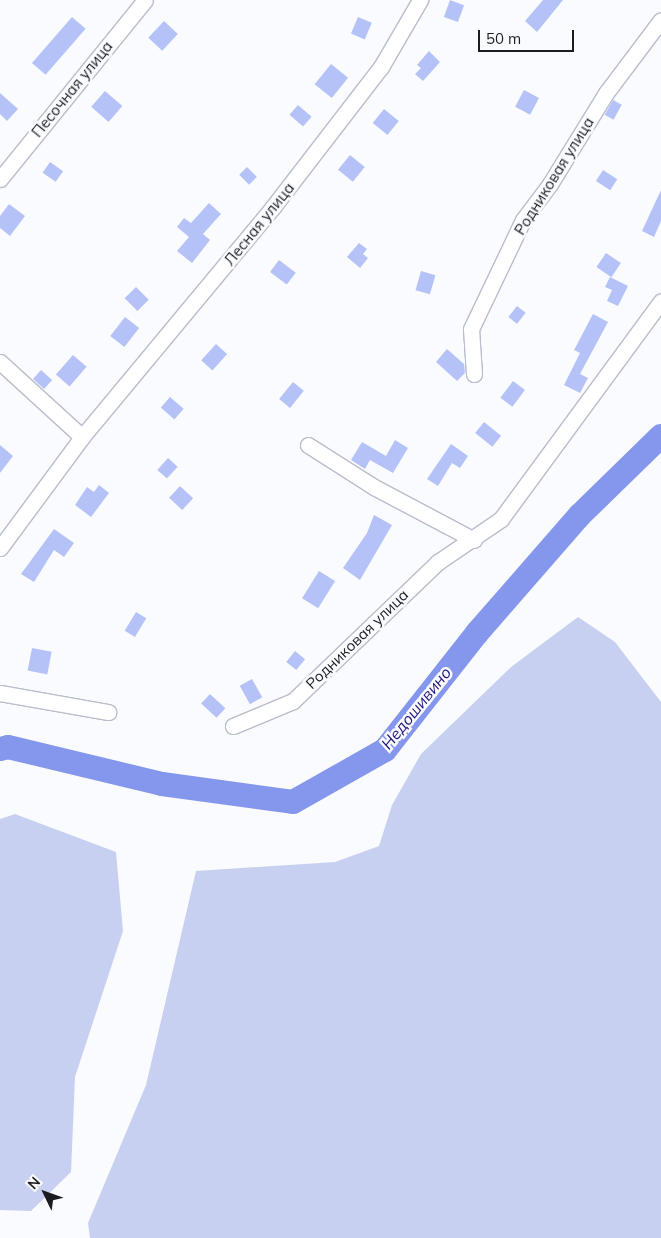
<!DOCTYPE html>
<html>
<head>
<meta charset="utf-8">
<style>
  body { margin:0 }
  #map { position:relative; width:661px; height:1238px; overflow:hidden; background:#fafbfe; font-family:Mulish,sans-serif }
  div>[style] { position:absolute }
  .green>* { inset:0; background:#c8d0f1 }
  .river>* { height:24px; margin:-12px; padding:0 12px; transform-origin:12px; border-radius:12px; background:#8596ed }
  .building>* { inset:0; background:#b5c2f8; transform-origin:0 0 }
  .roads { filter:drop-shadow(1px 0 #b9bdcc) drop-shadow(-1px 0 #b9bdcc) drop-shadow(0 1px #b9bdcc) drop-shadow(0 -1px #b9bdcc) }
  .street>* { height:15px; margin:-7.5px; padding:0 7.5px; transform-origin:7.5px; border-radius:7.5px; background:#fff }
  span { translate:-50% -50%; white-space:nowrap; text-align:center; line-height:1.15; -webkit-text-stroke:5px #fafbfe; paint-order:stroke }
  .street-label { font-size:15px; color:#1b1c22 }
  .water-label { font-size:16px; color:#1e157b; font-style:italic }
  .north { position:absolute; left:20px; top:1168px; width:50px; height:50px; -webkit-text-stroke:4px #fafbfe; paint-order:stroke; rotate:312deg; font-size:14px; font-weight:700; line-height:20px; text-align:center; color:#1b1c22 }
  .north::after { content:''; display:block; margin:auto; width:18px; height:22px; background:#1b1c22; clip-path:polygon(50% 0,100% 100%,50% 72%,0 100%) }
  .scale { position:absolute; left:478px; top:30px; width:96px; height:22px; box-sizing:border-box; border:2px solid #1b1c22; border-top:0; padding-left:6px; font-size:15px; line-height:18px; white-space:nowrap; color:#1b1c22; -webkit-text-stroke:4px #fafbfe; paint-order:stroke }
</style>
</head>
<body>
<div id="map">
  <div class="green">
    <i style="clip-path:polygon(578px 617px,615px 642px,661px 702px,661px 1238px,90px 1238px,88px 1223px,146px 1085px,196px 871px,335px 862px,379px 846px,392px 805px,421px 754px,511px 667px)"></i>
    <i style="clip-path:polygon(15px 814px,116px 852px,123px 931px,75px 1077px,71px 1172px,31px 1211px,0 1210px,0 819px)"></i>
  </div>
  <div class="river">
    <i style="left:0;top:749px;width:8px;rotate:-14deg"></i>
    <i style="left:8px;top:747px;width:158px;rotate:13.5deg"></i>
    <i style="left:162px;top:784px;width:132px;rotate:7.8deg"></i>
    <i style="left:293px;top:802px;width:106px;rotate:-29.5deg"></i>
    <i style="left:385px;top:750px;width:149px;rotate:-51.8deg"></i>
    <i style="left:477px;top:633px;width:157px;rotate:-48.9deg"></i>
    <i style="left:580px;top:515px;width:113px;rotate:-44.3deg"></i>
  </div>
  <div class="building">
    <i style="left:450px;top:0;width:15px;height:18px;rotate:20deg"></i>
    <i style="clip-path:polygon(543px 0,563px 0,537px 32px,525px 21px)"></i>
    <i style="left:72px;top:17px;width:18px;height:61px;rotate:41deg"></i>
    <i style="left:358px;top:17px;width:15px;height:18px;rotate:23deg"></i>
    <i style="left:164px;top:21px;width:19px;height:23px;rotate:43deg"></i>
    <i style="clip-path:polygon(429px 51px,440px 62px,423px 81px,415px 74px,421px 68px,417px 65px)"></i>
    <i style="left:331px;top:64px;width:22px;height:26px;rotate:39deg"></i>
    <i style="left:524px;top:90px;width:17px;height:19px;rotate:28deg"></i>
    <i style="left:105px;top:91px;width:23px;height:21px;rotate:41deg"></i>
    <i style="clip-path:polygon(0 93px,18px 109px,7px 121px,0 114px)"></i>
    <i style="left:613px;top:100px;width:10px;height:17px;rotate:29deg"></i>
    <i style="left:298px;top:105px;width:18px;height:13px;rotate:41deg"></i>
    <i style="left:384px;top:109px;width:19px;height:18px;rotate:39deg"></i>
    <i style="left:350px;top:155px;width:19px;height:19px;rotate:39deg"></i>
    <i style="left:50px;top:162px;width:16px;height:13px;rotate:35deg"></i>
    <i style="left:247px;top:167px;width:14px;height:11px;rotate:45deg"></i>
    <i style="left:603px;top:170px;width:17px;height:13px;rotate:33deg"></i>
    <i style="clip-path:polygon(661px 190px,661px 221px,654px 237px,642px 231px)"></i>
    <i style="clip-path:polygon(209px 203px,221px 214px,203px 234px,210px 240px,192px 263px,177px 251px,189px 237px,177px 227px,184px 218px,191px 223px)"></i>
    <i style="clip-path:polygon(9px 204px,25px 216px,10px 236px,0 228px,0 216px)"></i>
    <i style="clip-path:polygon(359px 243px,367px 249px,363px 254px,368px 258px,360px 268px,347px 257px)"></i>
    <i style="left:606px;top:253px;width:18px;height:17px;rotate:34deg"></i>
    <i style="left:279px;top:260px;width:21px;height:15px;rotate:37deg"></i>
    <i style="left:421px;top:271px;width:15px;height:20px;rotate:16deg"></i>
    <i style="clip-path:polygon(610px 277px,628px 286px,618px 306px,607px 301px,612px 290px,605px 287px)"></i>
    <i style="left:136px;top:287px;width:18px;height:16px;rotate:45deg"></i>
    <i style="left:517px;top:306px;width:11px;height:14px;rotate:38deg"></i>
    <i style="clip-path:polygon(593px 314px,608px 322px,580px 374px,588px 378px,580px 393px,564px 385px,580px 353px,574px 350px)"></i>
    <i style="left:125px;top:317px;width:18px;height:24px;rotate:38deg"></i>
    <i style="left:216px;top:344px;width:15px;height:22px;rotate:42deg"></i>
    <i style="clip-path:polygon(447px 349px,464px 364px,465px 373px,457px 381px,436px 362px)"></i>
    <i style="left:73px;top:355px;width:18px;height:26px;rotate:41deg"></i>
    <i style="left:41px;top:370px;width:15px;height:12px;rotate:42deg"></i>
    <i style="left:513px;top:381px;width:15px;height:21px;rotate:37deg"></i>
    <i style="left:293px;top:382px;width:14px;height:22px;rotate:39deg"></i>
    <i style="left:170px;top:397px;width:18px;height:14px;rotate:41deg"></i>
    <i style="left:484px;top:422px;width:22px;height:14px;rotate:39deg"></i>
    <i style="clip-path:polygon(395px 440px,408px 448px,393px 473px,370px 460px,365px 469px,351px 460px,362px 442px,386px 456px)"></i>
    <i style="clip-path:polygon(451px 444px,468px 456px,460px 468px,452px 463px,438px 486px,427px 479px)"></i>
    <i style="clip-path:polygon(0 445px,13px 456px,0 473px)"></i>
    <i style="left:168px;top:458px;width:13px;height:16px;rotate:42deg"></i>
    <i style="clip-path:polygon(99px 485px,109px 493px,91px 517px,75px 505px,87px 487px,94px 492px)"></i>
    <i style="left:180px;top:486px;width:18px;height:16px;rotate:43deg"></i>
    <i style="clip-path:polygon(374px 515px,392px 525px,360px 580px,343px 568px,367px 533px)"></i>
    <i style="clip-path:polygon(54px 529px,74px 543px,64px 557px,54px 550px,34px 582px,21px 574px)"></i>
    <i style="left:319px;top:571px;width:19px;height:32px;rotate:32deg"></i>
    <i style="left:136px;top:612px;width:12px;height:22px;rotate:31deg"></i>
    <i style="left:32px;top:648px;width:20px;height:23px;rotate:11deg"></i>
    <i style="left:295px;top:651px;width:13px;height:14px;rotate:39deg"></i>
    <i style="left:252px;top:679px;width:21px;height:14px;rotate:61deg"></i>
    <i style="left:210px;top:694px;width:21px;height:13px;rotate:43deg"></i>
  </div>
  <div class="roads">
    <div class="street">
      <i style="left:0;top:179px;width:230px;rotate:-51deg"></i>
      <i style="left:0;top:362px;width:111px;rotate:42.4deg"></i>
      <i style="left:474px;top:374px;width:45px;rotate:-93.8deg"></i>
      <i style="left:471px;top:329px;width:121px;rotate:-64.5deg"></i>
      <i style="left:523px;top:220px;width:45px;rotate:-53.1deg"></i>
      <i style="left:550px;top:184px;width:107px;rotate:-58.4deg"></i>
      <i style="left:606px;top:93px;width:91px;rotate:-53deg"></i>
      <i style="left:308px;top:445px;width:78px;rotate:32.5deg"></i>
      <i style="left:374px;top:487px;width:113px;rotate:27.9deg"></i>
      <i style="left:0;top:548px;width:138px;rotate:-53.5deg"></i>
      <i style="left:82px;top:437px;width:299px;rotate:-50.3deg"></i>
      <i style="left:273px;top:207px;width:177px;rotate:-52.4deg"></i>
      <i style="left:381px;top:67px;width:78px;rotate:-59.8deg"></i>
      <i style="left:0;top:693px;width:110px;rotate:10deg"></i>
      <i style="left:233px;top:726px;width:65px;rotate:-22.6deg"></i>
      <i style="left:293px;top:701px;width:201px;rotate:-43.8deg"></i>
      <i style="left:438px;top:562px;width:76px;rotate:-34.3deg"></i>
      <i style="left:501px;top:519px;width:270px;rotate:-53.7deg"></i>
    </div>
  </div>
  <div class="street-label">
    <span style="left:72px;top:89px;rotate:-51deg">Песочная улица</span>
    <span style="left:554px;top:176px;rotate:-58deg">Родниковая улица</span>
    <span style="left:259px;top:224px;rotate:-51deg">Лесная улица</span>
    <span style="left:357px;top:639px;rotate:-44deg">Родниковая улица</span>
  </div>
  <div class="water-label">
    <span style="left:416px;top:708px;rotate:-51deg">Недошивино</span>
  </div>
  <div class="north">N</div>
  <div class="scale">50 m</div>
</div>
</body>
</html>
